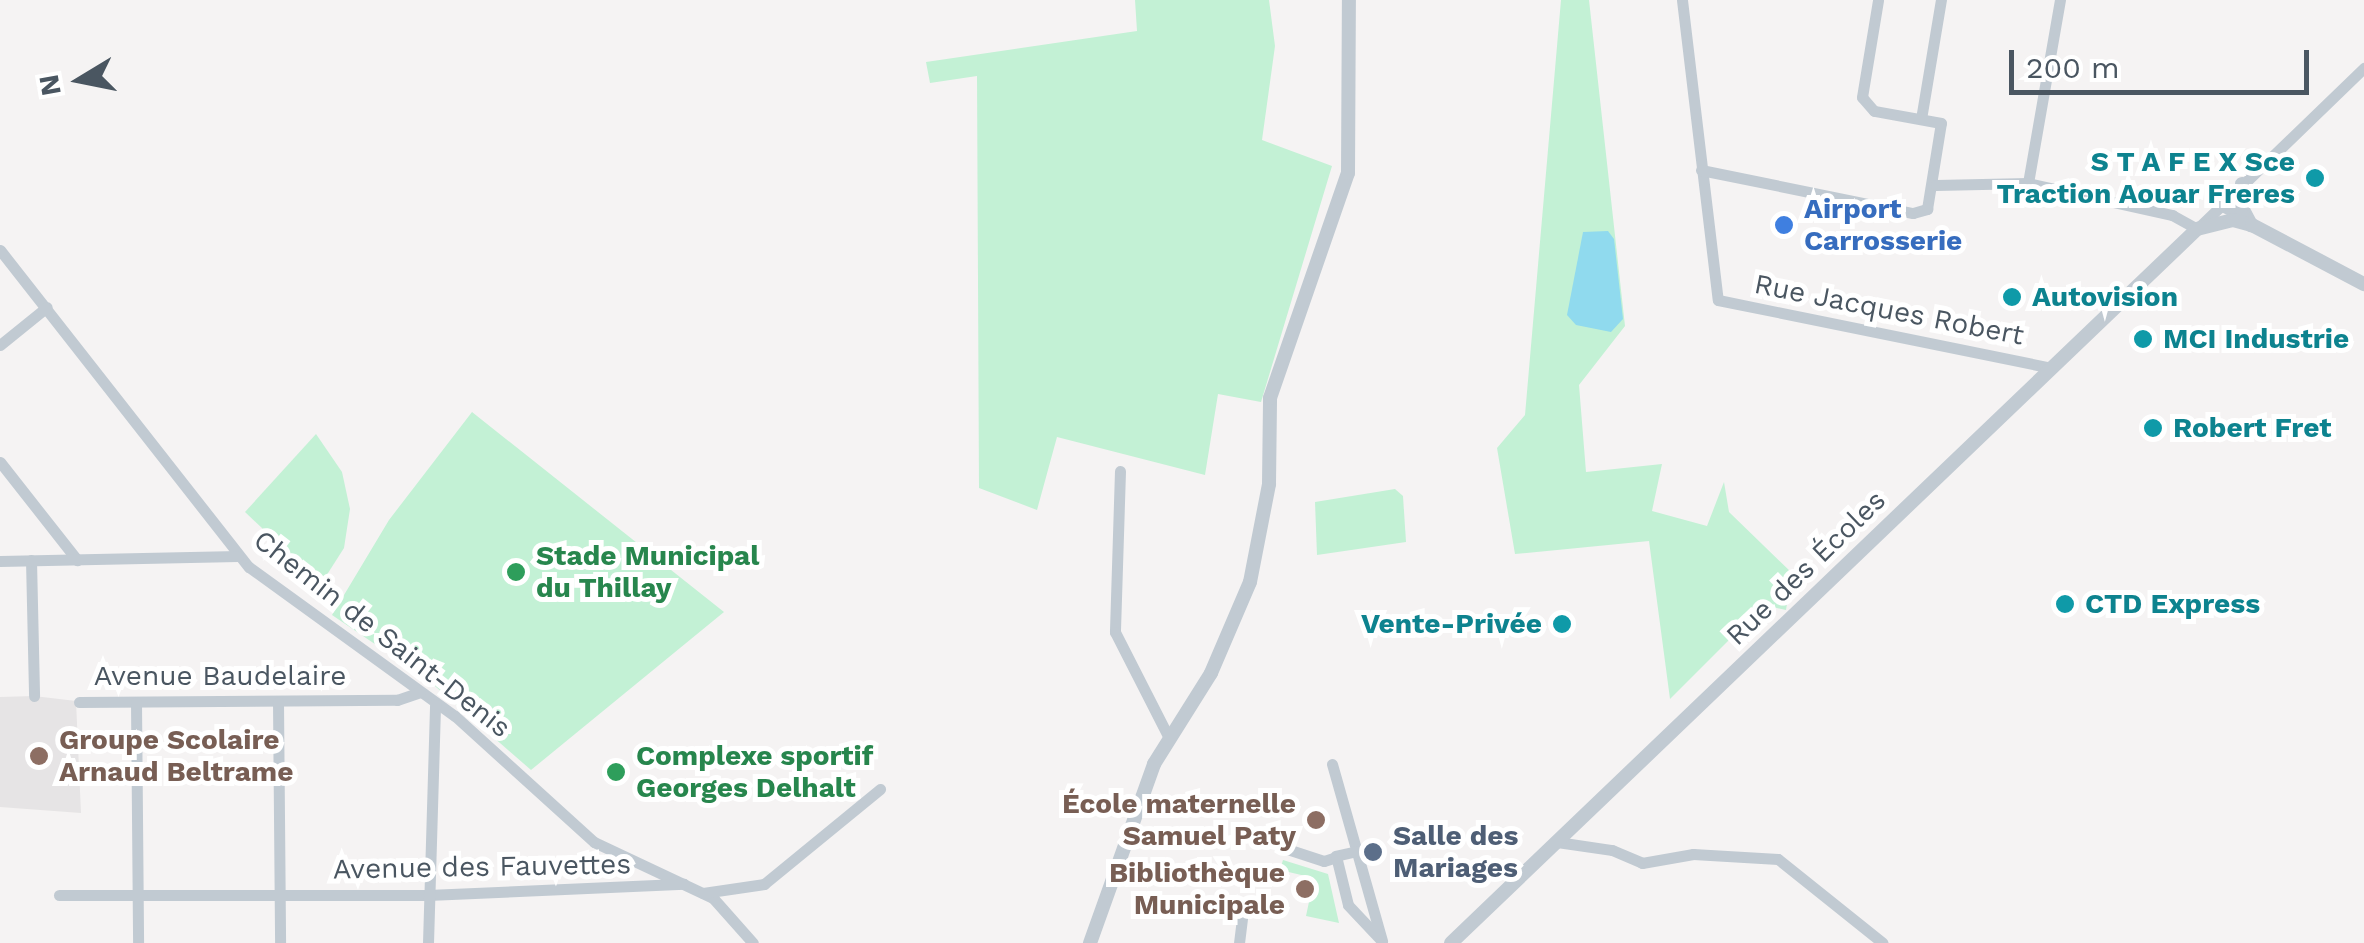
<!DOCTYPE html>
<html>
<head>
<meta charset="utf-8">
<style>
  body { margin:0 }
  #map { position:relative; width:2364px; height:943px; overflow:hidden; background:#f5f3f3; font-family:"Work Sans",sans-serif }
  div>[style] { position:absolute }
  .education>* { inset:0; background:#e6e4e5 }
  .green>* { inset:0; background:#c3f1d5 }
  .water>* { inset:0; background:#90daee }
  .minor>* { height:11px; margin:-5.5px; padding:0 5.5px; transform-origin:5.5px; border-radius:5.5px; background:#c1cad2 }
  .tertiary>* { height:14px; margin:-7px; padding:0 7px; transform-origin:7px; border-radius:7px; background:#c1cad2 }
  .dots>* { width:28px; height:28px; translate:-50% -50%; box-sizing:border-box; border:5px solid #fff; border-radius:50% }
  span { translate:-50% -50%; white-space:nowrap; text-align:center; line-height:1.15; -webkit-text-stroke:10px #fff; paint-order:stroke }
  .culture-label { font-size:28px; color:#0d838f; font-weight:700 }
  .right { translate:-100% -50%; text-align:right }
  .left { translate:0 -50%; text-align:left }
  .shop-label { font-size:28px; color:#366cbe; font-weight:700 }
  .street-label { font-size:28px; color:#4a5661 }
  .leisure-label { font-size:28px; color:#27864d; font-weight:700 }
  .education-label { font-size:28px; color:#785e54; font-weight:700 }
  .service-label { font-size:28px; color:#4e5e75; font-weight:700 }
  .north { position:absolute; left:30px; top:30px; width:100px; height:100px; -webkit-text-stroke:8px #fff; paint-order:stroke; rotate:260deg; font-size:28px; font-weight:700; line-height:40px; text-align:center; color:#4a5661 }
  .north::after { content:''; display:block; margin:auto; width:35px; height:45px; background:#4a5661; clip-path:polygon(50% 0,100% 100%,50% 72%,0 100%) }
  .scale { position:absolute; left:2009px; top:50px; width:300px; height:45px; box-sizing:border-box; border:5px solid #4a5661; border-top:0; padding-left:12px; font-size:30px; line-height:35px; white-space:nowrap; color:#4a5661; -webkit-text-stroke:8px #fff; paint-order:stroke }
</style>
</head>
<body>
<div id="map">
  <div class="education">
    <i style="clip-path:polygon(34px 696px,76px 701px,81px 813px,0 807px,0 697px)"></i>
  </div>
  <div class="green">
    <i style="clip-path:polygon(1135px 0,1269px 0,1275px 46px,1262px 140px,1332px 166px,1261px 402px,1218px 394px,1205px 475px,1057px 437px,1037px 510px,979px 488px,977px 76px,930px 83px,926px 62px,1137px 31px)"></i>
    <i style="clip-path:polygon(1561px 0,1589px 0,1625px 326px,1579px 385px,1586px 472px,1662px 464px,1652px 511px,1707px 526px,1724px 482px,1729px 512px,1792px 573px,1786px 610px,1764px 605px,1670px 699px,1649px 541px,1515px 554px,1497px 448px,1525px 415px)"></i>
    <i style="clip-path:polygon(472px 412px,724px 612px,531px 770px,428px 680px,332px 615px,389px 520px)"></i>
    <i style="clip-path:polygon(316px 434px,342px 472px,350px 509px,344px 548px,321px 584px,245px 512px)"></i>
    <i style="clip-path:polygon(1395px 489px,1403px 496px,1406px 542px,1317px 555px,1315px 502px)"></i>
    <i style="clip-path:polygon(1283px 860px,1328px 874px,1339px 923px,1306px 916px,1314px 878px,1280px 870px)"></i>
  </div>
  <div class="water">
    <i style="clip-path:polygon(1608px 231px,1614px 239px,1623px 319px,1611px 332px,1576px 325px,1567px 315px,1583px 232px)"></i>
  </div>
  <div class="minor">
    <i style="left:1682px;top:0;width:302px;rotate:83.2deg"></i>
    <i style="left:1718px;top:300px;width:340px;rotate:11.5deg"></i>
    <i style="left:1921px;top:119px;width:121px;rotate:-80.5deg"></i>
    <i style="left:1701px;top:170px;width:216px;rotate:11.5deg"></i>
    <i style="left:1913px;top:213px;width:15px;rotate:-16deg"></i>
    <i style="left:1927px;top:209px;width:87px;rotate:-80.8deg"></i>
    <i style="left:1941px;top:123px;width:68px;rotate:-169.8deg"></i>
    <i style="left:1874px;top:111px;width:18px;rotate:-131deg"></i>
    <i style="left:1862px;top:97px;width:98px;rotate:-80.6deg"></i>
    <i style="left:2028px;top:183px;width:186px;rotate:-80.1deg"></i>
    <i style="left:1936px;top:185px;width:92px;rotate:-1.2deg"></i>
    <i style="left:2028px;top:183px;width:148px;rotate:12.5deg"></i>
    <i style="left:2172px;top:215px;width:29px;rotate:29deg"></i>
    <i style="left:2197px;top:229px;width:232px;rotate:-44deg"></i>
    <i style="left:0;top:250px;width:403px;rotate:51.9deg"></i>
    <i style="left:249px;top:567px;width:254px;rotate:35.9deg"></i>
    <i style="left:455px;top:716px;width:188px;rotate:42.2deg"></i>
    <i style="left:594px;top:842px;width:132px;rotate:25.2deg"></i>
    <i style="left:713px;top:898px;width:60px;rotate:48.4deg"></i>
    <i style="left:0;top:345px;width:60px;rotate:-39deg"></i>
    <i style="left:0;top:462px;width:125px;rotate:51.8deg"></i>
    <i style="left:1120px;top:471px;width:161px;rotate:91.8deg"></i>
    <i style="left:1115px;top:632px;width:119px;rotate:63deg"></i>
    <i style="left:31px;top:560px;width:136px;rotate:88.7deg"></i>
    <i style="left:0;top:561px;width:238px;rotate:-1.2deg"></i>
    <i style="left:79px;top:702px;width:318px;rotate:-0.4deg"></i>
    <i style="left:397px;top:700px;width:24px;rotate:-19deg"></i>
    <i style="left:136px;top:702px;width:241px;rotate:89.5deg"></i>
    <i style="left:278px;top:702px;width:241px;rotate:89.5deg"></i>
    <i style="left:1332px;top:764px;width:184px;rotate:74.2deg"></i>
    <i style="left:1557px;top:842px;width:56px;rotate:8.3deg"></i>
    <i style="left:1612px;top:850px;width:33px;rotate:23deg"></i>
    <i style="left:1642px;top:863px;width:52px;rotate:-10deg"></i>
    <i style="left:1693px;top:854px;width:85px;rotate:3.4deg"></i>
    <i style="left:1778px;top:859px;width:134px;rotate:38.7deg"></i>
    <i style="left:1281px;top:847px;width:45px;rotate:18deg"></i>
    <i style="left:1324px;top:861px;width:13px;rotate:-18deg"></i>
    <i style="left:1357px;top:851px;width:22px;rotate:167deg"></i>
    <i style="left:1336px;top:856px;width:50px;rotate:76.2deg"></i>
    <i style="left:1348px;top:905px;width:48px;rotate:46.7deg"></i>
    <i style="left:703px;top:893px;width:62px;rotate:-8.4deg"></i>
    <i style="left:764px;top:884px;width:150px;rotate:-39.3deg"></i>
    <i style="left:59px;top:895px;width:369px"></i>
    <i style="left:428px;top:895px;width:256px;rotate:-2.5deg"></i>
    <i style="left:428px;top:943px;width:239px;rotate:-88.3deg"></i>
    <i style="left:1239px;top:943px;width:25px;rotate:-83deg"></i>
  </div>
  <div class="tertiary">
    <i style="left:2242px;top:184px;width:20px;rotate:96deg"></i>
    <i style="left:2240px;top:204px;width:24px;rotate:62deg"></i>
    <i style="left:2219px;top:203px;width:27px;rotate:27deg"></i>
    <i style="left:1090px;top:943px;width:190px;rotate:-70.3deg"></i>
    <i style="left:1154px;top:764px;width:107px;rotate:-57.9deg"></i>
    <i style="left:1211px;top:673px;width:99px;rotate:-66.8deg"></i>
    <i style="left:1250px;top:582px;width:100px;rotate:-79deg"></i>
    <i style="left:1269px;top:484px;width:86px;rotate:-89.3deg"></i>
    <i style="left:1270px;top:398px;width:238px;rotate:-70.9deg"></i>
    <i style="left:1348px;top:173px;width:173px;rotate:-89.7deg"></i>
    <i style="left:1451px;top:943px;width:1033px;rotate:-43.74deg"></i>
    <i style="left:2197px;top:229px;width:37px;rotate:-14deg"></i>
    <i style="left:2233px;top:220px;width:20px;rotate:15deg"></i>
    <i style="left:2252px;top:225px;width:127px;rotate:27.8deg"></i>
  </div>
  <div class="dots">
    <i style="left:2315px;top:178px;background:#0f9aa8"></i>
    <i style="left:1784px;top:225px;background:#3f7fe0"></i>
    <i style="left:2012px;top:297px;background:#0f9aa8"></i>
    <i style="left:2143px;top:339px;background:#0f9aa8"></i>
    <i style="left:2153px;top:428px;background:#0f9aa8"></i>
    <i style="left:516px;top:572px;background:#2e9e5b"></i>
    <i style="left:2065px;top:604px;background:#0f9aa8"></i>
    <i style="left:1562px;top:624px;background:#0f9aa8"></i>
    <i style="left:39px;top:756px;background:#8d6e63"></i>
    <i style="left:616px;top:772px;background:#2e9e5b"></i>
    <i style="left:1316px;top:820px;background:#8d6e63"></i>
    <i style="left:1373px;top:852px;background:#5c6f8a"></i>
    <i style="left:1305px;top:889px;background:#8d6e63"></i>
  </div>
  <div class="culture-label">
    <span class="right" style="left:2295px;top:178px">S T A F E X Sce<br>Traction Aouar Freres</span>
    <span class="left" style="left:2032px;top:297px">Autovision</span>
    <span class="left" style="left:2163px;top:339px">MCI Industrie</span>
    <span class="left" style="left:2173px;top:428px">Robert Fret</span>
    <span class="left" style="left:2085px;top:604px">CTD Express</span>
    <span class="right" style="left:1542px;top:624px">Vente-Privée</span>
  </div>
  <div class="shop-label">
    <span class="left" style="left:1804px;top:225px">Airport<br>Carrosserie</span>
  </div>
  <div class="street-label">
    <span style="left:1889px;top:310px;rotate:11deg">Rue Jacques Robert</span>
    <span style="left:1806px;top:568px;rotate:-44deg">Rue des Écoles</span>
    <span style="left:382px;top:634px;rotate:38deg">Chemin de Saint-Denis</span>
    <span style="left:220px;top:676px">Avenue Baudelaire</span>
    <span style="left:482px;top:867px;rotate:-1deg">Avenue des Fauvettes</span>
  </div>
  <div class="leisure-label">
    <span class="left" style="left:536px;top:572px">Stade Municipal<br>du Thillay</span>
    <span class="left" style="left:636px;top:772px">Complexe sportif<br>Georges Delhalt</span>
  </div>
  <div class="education-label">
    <span class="left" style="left:59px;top:756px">Groupe Scolaire<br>Arnaud Beltrame</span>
    <span class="right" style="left:1296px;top:820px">École maternelle<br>Samuel Paty</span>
    <span class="right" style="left:1285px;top:889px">Bibliothèque<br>Municipale</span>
  </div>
  <div class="service-label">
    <span class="left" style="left:1393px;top:852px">Salle des<br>Mariages</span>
  </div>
  <div class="north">N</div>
  <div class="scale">200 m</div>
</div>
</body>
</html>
